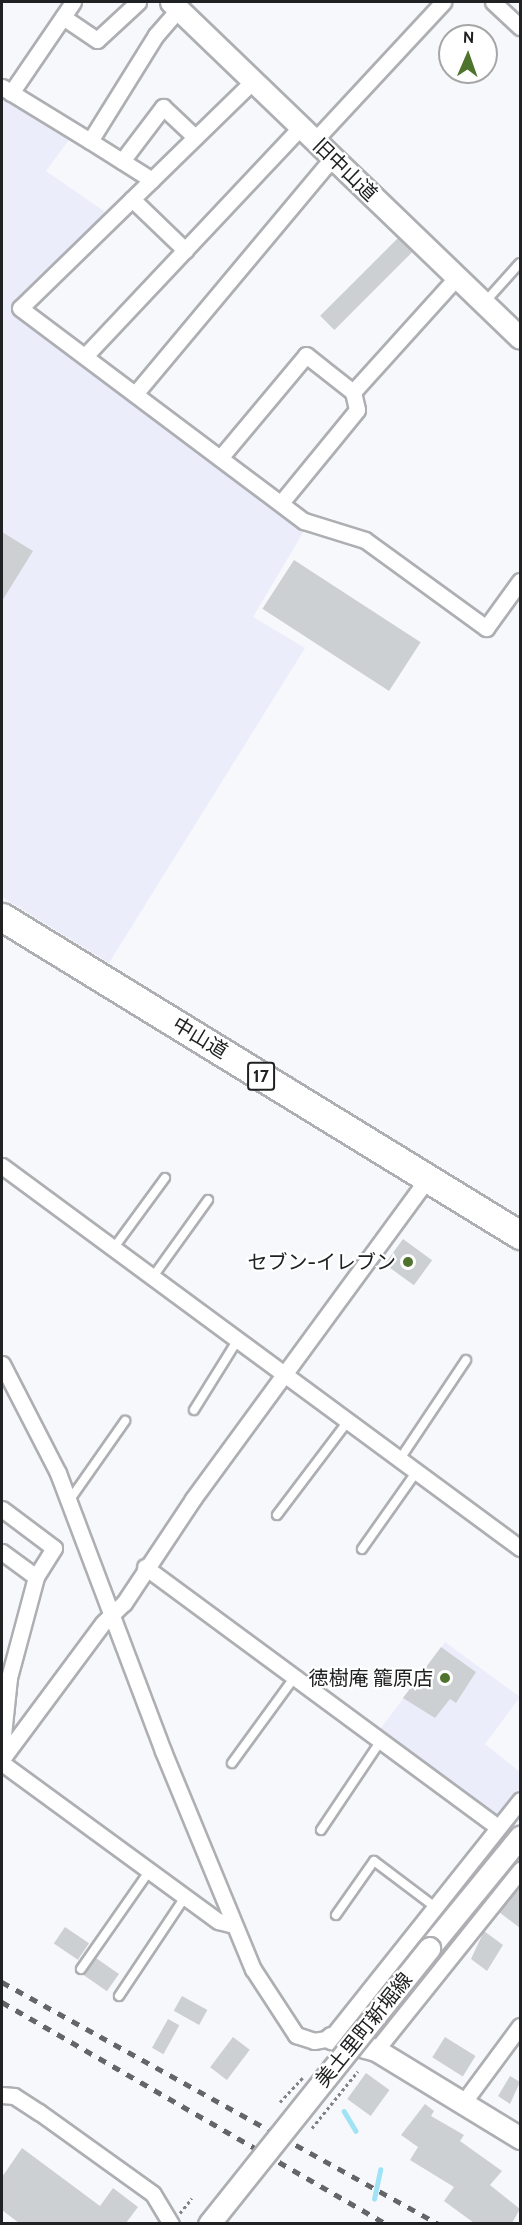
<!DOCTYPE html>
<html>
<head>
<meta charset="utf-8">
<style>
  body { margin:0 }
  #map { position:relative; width:522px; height:2225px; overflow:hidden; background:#f7f8fc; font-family:Cabin,"Noto Sans JP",sans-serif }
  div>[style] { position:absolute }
  .built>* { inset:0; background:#ebeefa }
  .stream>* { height:4.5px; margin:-2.25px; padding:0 2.25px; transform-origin:2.25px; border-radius:2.25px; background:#a1e2f5 }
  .building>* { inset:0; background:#ccd0d3; transform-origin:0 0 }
  .path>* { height:3px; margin-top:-1.5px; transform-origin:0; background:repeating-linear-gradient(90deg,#818284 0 3px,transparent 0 6px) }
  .roads { filter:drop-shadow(2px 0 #aeafb3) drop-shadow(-2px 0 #aeafb3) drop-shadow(0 2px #aeafb3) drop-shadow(0 -2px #aeafb3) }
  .lane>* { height:8px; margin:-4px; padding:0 4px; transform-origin:4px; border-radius:4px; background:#fff }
  .street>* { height:15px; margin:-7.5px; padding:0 7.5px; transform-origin:7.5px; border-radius:7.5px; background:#fff }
  .secondary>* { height:21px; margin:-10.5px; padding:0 10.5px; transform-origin:10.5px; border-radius:10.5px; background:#fff }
  .highway>* { height:27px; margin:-13.5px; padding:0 13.5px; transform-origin:13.5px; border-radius:13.5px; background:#fff }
  .rail>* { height:4.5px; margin-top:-2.25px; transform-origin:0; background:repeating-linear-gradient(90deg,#646567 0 8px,transparent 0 16px) }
  .bridges { filter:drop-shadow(2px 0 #aeafb3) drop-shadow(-2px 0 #aeafb3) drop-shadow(0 2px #aeafb3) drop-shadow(0 -2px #aeafb3) }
  .secondary-bridge>* { height:21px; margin:-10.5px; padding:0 10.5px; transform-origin:10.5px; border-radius:10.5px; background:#fff }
  .dots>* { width:16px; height:16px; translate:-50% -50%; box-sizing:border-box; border:3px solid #fff; border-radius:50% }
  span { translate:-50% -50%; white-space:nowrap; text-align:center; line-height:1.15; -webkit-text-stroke:4.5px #fff; paint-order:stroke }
  .shield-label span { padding:2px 4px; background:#fff; border:2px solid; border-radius:4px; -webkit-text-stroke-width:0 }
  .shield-label { font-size:18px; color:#202122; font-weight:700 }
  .street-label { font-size:20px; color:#202122 }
  .poi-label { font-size:20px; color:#202122 }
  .right { translate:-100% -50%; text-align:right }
  .frame { position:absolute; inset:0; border:3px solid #202122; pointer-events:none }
  .north { position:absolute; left:438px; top:24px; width:60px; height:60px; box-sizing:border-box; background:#fff; border:2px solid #a6a6a7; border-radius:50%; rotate:2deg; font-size:16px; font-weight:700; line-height:24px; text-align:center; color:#202122 }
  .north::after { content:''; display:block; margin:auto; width:21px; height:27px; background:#4e732c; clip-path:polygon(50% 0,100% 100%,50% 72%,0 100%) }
</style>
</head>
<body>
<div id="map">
  <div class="built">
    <i style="clip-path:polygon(2px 95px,71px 137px,46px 171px,114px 218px,19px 309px,304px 531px,253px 617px,305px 648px,109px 963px,2px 897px)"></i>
    <i style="clip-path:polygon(445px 1642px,520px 1697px,485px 1744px,520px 1772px,520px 1788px,495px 1819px,378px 1732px)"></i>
  </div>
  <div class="stream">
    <i style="left:344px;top:2111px;width:23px;rotate:59deg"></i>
    <i style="left:374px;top:2199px;width:30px;rotate:-78deg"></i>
  </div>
  <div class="building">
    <i style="left:398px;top:238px;width:20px;height:110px;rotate:45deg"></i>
    <i style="clip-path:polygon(2px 532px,33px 551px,2px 601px)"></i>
    <i style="left:294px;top:560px;width:151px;height:58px;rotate:33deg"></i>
    <i style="left:403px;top:1239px;width:36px;height:31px;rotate:36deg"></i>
    <i style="clip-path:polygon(441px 1647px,476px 1672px,456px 1703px,450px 1699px,435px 1718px,403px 1698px)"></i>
    <i style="clip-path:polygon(520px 1885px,520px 1928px,499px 1912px)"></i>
    <i style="left:65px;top:1927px;width:29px;height:20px;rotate:34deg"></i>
    <i style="clip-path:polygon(484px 1931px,503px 1945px,487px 1971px,471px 1959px)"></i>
    <i style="left:96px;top:1958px;width:28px;height:21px;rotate:35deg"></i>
    <i style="left:182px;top:1996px;width:29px;height:17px;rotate:29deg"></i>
    <i style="left:168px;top:2019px;width:13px;height:33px;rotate:29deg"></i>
    <i style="left:233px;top:2037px;width:21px;height:38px;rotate:37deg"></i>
    <i style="left:445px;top:2037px;width:36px;height:24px;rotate:32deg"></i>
    <i style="left:366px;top:2073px;width:29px;height:32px;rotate:36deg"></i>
    <i style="clip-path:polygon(510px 2076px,520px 2082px,510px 2104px,498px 2096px)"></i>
    <i style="clip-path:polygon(425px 2104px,434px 2111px,431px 2116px,464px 2135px,460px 2141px,502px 2171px,490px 2185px,520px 2209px,512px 2223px,474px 2223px,444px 2201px,454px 2187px,410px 2160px,418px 2147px,401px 2135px)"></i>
    <i style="clip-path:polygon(22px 2148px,100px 2206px,113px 2188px,138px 2207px,126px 2223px,19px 2223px,2px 2210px,2px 2177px)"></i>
  </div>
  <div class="path">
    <i style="left:280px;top:2102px;width:35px;rotate:-47deg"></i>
    <i style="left:312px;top:2128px;width:73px;rotate:-51.1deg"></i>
    <i style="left:180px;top:2213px;width:19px;rotate:-51deg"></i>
  </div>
  <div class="roads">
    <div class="lane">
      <i style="left:485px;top:302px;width:52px;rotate:-48.1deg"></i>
      <i style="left:113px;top:1249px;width:88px;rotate:-53.8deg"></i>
      <i style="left:152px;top:1278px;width:96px;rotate:-54.3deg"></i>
      <i style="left:194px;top:1410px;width:81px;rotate:-58.1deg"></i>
      <i style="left:400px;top:1459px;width:119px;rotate:-56.3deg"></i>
      <i style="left:69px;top:1501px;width:98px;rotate:-55deg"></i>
      <i style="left:277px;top:1515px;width:118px;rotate:-52.9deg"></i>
      <i style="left:362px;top:1549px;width:95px;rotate:-54.8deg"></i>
      <i style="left:232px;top:1763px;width:105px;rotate:-53.9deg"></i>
      <i style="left:321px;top:1830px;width:106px;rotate:-56.2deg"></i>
      <i style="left:336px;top:1915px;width:66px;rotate:-54.9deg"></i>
      <i style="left:374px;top:1861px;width:76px;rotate:37deg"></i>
      <i style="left:81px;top:1969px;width:121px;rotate:-55.1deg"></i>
      <i style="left:119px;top:1996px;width:119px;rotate:-56.3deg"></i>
    </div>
    <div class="street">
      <i style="left:493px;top:2px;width:37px;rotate:43deg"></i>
      <i style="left:63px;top:17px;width:41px;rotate:34.1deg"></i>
      <i style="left:97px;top:40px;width:56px;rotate:-42.8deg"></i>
      <i style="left:253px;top:81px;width:325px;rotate:135.7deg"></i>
      <i style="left:20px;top:308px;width:355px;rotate:36.9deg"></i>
      <i style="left:304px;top:521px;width:64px;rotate:17.3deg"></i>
      <i style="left:365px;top:540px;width:150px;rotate:36deg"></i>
      <i style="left:486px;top:628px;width:58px;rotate:-54.1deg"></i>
      <i style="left:2px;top:87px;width:103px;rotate:31.5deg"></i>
      <i style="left:90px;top:141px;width:125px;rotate:-58.1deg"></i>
      <i style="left:156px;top:35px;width:33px;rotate:-49deg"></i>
      <i style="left:11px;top:93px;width:110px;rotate:-55.7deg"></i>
      <i style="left:90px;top:141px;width:73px;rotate:32.2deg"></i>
      <i style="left:314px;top:141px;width:190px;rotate:-47.1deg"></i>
      <i style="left:122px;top:161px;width:68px;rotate:-52.8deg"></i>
      <i style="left:163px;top:107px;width:44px;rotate:43.2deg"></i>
      <i style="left:132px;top:199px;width:74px;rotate:43.9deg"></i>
      <i style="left:85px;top:356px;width:313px;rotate:-46.7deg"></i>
      <i style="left:353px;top:392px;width:155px;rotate:-47.9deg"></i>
      <i style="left:135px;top:394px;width:307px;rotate:-50.1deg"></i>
      <i style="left:220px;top:458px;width:134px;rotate:-50.1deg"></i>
      <i style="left:306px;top:355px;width:60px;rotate:38.2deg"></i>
      <i style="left:353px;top:392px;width:18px;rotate:77deg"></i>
      <i style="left:357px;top:410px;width:120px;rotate:129.3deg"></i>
      <i style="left:2px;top:1166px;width:644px;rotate:36.41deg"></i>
      <i style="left:2px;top:1364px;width:123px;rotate:62.8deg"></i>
      <i style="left:58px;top:1473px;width:297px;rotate:69.3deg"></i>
      <i style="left:163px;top:1751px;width:236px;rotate:67.6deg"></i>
      <i style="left:253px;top:1969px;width:79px;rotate:56.9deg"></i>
      <i style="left:296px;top:2035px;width:19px;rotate:18deg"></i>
      <i style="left:314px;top:2041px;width:17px;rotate:-10deg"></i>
      <i style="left:331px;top:2038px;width:304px;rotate:-51.5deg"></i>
      <i style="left:2px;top:1509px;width:65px;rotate:36.9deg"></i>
      <i style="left:54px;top:1548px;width:34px;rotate:122deg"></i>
      <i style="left:36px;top:1577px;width:105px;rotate:105deg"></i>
      <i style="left:9px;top:1678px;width:67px;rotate:96deg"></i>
      <i style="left:2px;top:1552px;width:42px;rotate:36.3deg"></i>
      <i style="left:145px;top:1567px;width:438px;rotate:36.4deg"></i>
      <i style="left:2px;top:1759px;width:169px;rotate:-53.4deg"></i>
      <i style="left:103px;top:1623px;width:29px;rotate:-44deg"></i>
      <i style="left:124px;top:1603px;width:125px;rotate:-56.4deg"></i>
      <i style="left:193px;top:1499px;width:398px;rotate:-53.8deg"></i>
      <i style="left:2px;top:1763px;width:268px;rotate:36.2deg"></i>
      <i style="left:218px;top:1921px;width:16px;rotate:14deg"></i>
      <i style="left:376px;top:2050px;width:231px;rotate:-51.3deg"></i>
      <i style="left:2px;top:2095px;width:12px;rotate:5deg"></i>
      <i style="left:14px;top:2096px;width:30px;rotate:33deg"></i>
      <i style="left:39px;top:2112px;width:140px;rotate:35.7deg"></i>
      <i style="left:153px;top:2194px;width:35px;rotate:59deg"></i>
      <i style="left:463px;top:2103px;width:96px;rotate:-53.5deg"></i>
    </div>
    <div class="secondary">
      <i style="left:171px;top:2px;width:484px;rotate:43.9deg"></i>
      <i style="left:429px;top:1948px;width:144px;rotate:-50.7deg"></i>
      <i style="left:331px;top:2038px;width:47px;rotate:14.9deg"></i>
      <i style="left:376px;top:2050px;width:169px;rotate:31.4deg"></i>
    </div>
    <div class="highway">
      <i style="left:2px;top:917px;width:608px;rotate:31.55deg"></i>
    </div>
  </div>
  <div class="rail">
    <i style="left:2px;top:1982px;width:499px;rotate:29deg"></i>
    <i style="left:2px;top:2002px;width:444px;rotate:30deg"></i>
  </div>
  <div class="bridges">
    <div class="secondary-bridge">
      <i style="left:209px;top:2224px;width:353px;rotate:-51.4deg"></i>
    </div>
  </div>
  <div class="dots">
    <i style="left:408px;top:1262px;background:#4e732c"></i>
    <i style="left:445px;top:1678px;background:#4e732c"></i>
  </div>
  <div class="shield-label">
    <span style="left:261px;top:1076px">17</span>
  </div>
  <div class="street-label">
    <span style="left:345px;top:170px;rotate:44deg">旧中山道</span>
    <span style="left:200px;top:1038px;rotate:31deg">中山道</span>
    <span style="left:364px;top:2030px;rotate:-51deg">美土里町新堀線</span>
  </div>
  <div class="poi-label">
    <span class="right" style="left:396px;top:1262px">セブン-イレブン</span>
    <span class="right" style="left:433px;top:1678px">徳樹庵 籠原店</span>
  </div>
  <div class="frame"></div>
  <div class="north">N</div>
</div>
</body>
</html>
